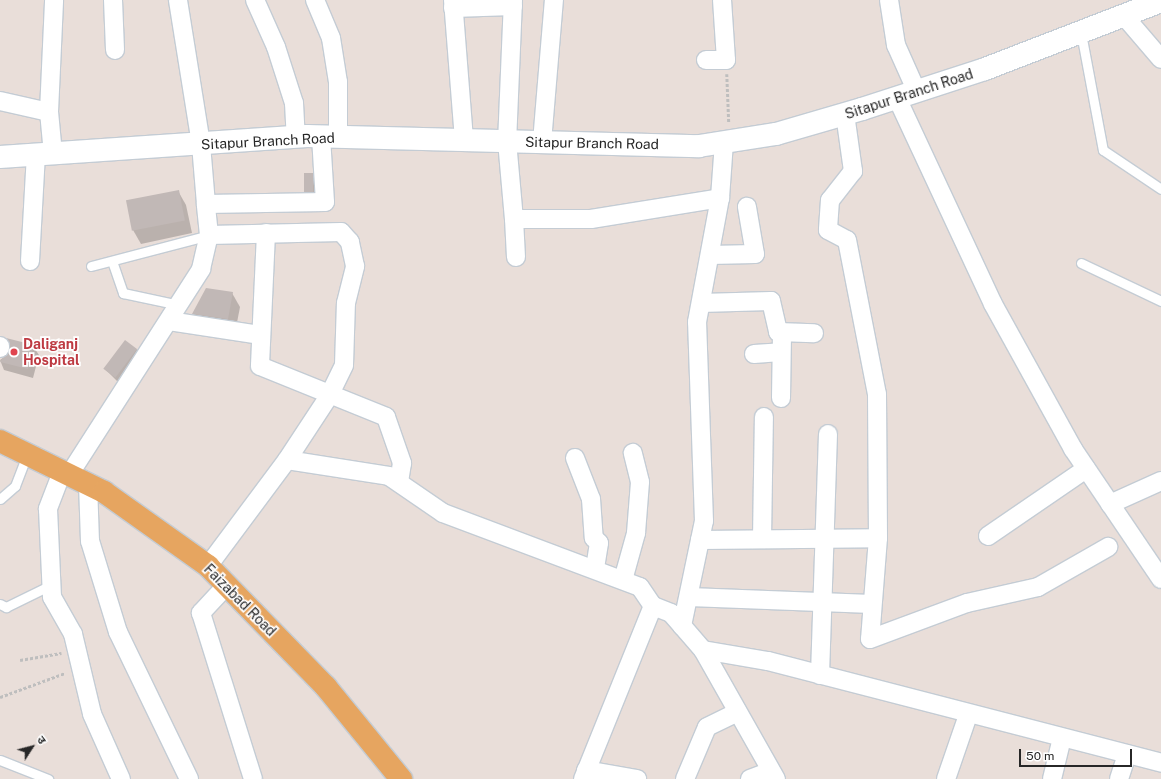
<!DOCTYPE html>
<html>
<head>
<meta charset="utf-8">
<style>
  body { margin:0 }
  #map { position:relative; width:1161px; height:779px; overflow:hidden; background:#e9ded9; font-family:"Public Sans","Noto Sans Devanagari",sans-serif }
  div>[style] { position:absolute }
  .shadow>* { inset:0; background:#0003 }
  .building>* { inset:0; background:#c1b8b6; transform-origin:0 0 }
  .path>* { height:2.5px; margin-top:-1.25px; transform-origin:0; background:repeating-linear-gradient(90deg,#bebebe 0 3px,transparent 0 5px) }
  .roads { filter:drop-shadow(1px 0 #c4ccd4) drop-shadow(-1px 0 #c4ccd4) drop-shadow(0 1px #c4ccd4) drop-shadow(0 -1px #c4ccd4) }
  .lane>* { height:9px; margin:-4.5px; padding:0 4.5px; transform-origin:4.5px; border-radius:4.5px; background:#fff }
  .street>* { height:18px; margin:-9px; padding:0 9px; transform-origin:9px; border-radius:9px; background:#fff }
  .secondary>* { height:22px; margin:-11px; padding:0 11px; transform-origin:11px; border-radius:11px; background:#fff }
  .primary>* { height:22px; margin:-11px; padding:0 11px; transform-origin:11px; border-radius:11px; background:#e6a560 }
  .dots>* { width:11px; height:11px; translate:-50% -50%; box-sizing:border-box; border:2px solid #fff; border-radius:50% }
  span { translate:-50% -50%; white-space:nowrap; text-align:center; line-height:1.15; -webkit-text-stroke:3.5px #fff; paint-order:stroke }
  .street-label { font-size:14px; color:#272727 }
  .health-label { font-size:14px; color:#be3a42; font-weight:700 }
  .left { translate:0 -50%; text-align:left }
  .north { position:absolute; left:12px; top:727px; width:40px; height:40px; -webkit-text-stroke:3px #fff; paint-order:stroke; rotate:54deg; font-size:11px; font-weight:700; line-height:16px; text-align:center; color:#272727 }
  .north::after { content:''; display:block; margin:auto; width:14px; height:18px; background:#272727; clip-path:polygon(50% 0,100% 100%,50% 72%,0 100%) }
  .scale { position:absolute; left:1019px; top:749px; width:113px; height:18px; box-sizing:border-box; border:2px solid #272727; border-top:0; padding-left:5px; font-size:12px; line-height:14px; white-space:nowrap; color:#272727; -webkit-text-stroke:3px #fff; paint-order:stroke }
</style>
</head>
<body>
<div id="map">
  <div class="shadow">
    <i style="clip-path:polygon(312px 174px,317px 183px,318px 201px,311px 201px,305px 192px)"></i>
    <i style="clip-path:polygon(178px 191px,186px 205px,192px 233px,141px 244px,133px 230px)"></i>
    <i style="clip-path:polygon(232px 293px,240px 307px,235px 333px,201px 328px,193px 314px)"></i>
    <i style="clip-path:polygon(7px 339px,33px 346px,39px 355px,33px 378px,4px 370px,0 360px,10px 353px)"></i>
    <i style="clip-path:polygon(137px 349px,142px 359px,123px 387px,106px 370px)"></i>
  </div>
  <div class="building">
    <i style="left:304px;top:173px;width:9px;height:19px"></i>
    <i style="left:179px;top:190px;width:31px;height:54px;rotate:79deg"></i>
    <i style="clip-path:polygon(206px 288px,233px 292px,228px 319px,192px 314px)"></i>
    <i style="clip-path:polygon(6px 338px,34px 345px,28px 369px,0 362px,10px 348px)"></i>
    <i style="left:125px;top:340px;width:15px;height:36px;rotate:37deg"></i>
  </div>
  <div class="path">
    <i style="left:727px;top:74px;width:49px;rotate:87.7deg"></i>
    <i style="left:20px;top:660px;width:42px;rotate:-9.7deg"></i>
    <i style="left:0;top:697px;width:69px;rotate:-20.3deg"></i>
  </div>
  <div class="roads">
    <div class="lane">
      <i style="left:1081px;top:33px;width:119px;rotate:79.4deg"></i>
      <i style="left:1103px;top:150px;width:70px;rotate:33.9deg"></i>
      <i style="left:112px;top:261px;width:34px;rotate:71deg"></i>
      <i style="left:123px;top:293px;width:57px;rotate:12.1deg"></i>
      <i style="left:1081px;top:263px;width:89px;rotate:25.4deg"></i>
      <i style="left:91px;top:266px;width:122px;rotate:-14.7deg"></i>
      <i style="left:0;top:499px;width:20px;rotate:-41deg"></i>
      <i style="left:15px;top:486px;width:34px;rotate:-69deg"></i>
      <i style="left:0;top:604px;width:7px;rotate:27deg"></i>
      <i style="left:6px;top:607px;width:50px;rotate:-26.1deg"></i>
      <i style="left:0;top:760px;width:52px;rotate:21.6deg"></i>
    </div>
    <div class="street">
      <i style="left:113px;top:0;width:50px;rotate:87.7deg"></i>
      <i style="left:255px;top:0;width:51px;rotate:65.9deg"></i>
      <i style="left:276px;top:47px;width:59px;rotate:72.2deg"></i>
      <i style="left:294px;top:103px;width:34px;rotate:87deg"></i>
      <i style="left:315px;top:0;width:41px;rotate:67.2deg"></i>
      <i style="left:331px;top:38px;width:45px;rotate:81deg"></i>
      <i style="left:338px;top:82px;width:55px;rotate:90deg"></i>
      <i style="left:453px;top:0;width:140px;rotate:85.5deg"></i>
      <i style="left:513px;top:0;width:141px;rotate:92.4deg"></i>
      <i style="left:507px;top:141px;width:78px;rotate:84.9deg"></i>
      <i style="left:514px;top:219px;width:77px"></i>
      <i style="left:591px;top:219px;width:131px;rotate:-9.2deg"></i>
      <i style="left:889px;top:0;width:46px;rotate:81.2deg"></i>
      <i style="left:896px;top:45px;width:51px;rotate:65.9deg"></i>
      <i style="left:453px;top:8px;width:60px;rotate:-1.9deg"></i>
      <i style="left:1125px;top:17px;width:55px;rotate:49.4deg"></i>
      <i style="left:706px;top:60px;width:20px"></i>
      <i style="left:726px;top:60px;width:60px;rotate:-93.8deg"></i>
      <i style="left:897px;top:98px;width:227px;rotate:65deg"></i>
      <i style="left:993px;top:304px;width:166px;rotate:61.1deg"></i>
      <i style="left:1073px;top:449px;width:157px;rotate:55.9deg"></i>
      <i style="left:0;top:101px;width:50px;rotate:12.7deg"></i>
      <i style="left:845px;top:114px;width:58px;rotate:82deg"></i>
      <i style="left:853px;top:171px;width:37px;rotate:128deg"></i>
      <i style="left:830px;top:200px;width:30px;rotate:94deg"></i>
      <i style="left:828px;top:230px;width:21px;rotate:28deg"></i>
      <i style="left:847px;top:240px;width:157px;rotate:79deg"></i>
      <i style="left:877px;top:394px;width:144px;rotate:89.6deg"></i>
      <i style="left:878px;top:538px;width:101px;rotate:94.5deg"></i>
      <i style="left:870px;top:639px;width:103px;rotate:-20.4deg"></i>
      <i style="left:967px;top:603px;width:73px;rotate:-12.7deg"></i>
      <i style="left:1038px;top:587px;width:81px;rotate:-29.7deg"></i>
      <i style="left:542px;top:142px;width:143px;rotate:-85.2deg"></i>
      <i style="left:53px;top:154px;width:42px;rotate:-95.4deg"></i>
      <i style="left:49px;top:112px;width:112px;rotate:-87.4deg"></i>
      <i style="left:206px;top:204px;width:119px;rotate:-1deg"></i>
      <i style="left:325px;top:202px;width:65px;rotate:-93.5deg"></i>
      <i style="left:514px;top:219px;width:38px;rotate:87deg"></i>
      <i style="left:266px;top:233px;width:133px;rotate:92.6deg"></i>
      <i style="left:260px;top:366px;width:136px;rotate:22deg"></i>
      <i style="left:386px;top:417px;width:49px;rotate:70.8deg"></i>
      <i style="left:402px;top:463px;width:18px;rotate:99deg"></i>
      <i style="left:710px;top:255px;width:45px;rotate:-1.3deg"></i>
      <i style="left:755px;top:254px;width:48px;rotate:-99.7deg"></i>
      <i style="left:30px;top:261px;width:106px;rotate:-86.8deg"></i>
      <i style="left:701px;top:303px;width:70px;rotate:-1.6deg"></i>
      <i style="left:771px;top:301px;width:32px;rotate:77deg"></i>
      <i style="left:778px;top:332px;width:36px;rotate:2deg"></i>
      <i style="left:169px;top:321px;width:93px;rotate:8.7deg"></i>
      <i style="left:0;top:346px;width:2px;rotate:90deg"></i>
      <i style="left:754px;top:354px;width:27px;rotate:-4deg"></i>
      <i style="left:781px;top:398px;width:66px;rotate:-89.1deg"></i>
      <i style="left:575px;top:458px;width:44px;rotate:68.7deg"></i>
      <i style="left:591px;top:499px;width:39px;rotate:86deg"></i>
      <i style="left:594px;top:538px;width:7px;rotate:45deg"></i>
      <i style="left:599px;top:543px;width:26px;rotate:99deg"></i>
      <i style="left:287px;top:460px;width:103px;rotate:8.9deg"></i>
      <i style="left:389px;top:476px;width:65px;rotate:34.4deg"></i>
      <i style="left:443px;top:513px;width:210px;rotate:20.6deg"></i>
      <i style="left:640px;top:587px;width:23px;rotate:56deg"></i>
      <i style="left:653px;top:606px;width:19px;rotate:21deg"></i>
      <i style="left:671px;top:613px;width:49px;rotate:49.1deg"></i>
      <i style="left:703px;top:650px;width:148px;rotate:60.5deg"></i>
      <i style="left:62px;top:472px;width:40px;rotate:111deg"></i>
      <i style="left:48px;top:509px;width:88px;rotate:87.4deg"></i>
      <i style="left:52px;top:597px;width:43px;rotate:60.4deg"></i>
      <i style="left:73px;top:634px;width:82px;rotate:76.6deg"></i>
      <i style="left:92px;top:714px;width:71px;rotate:66deg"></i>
      <i style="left:69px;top:475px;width:245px;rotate:-57.3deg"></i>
      <i style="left:201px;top:269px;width:35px;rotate:-77deg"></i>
      <i style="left:209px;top:235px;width:31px;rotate:-96deg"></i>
      <i style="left:206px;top:204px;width:60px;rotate:-94.8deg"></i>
      <i style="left:201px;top:144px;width:146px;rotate:-99.1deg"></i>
      <i style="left:88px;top:484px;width:57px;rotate:88deg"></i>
      <i style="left:90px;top:541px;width:95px;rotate:72.9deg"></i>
      <i style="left:118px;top:632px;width:163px;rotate:64.2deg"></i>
      <i style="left:1110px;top:504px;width:56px;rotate:-24.3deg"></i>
      <i style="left:988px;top:536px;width:119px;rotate:-34.4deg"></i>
      <i style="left:762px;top:539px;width:122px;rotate:-89.1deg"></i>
      <i style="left:700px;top:540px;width:178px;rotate:-0.6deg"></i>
      <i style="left:208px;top:566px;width:132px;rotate:-53.3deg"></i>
      <i style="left:287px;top:460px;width:77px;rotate:-56.7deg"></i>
      <i style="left:329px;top:396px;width:34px;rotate:-64deg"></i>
      <i style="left:344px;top:365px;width:62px;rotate:-88.2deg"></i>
      <i style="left:346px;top:303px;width:38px;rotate:-76deg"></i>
      <i style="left:355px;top:266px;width:25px;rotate:-102deg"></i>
      <i style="left:350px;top:242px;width:13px;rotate:-132deg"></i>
      <i style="left:341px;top:232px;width:132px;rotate:178.7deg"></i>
      <i style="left:623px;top:580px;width:49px;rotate:-74.5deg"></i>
      <i style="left:636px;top:533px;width:51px;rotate:-85.5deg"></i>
      <i style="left:640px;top:482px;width:30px;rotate:-104deg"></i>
      <i style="left:226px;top:586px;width:37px;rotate:133deg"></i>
      <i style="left:201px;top:613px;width:174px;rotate:72.6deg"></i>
      <i style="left:689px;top:597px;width:183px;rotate:2.2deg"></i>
      <i style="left:682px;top:626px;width:107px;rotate:-78.2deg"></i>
      <i style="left:704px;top:521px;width:199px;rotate:-92deg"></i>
      <i style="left:697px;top:322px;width:126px;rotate:-79.5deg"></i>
      <i style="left:720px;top:198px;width:56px;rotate:-85.9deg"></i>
      <i style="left:703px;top:650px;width:66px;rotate:9.6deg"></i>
      <i style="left:768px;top:661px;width:406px;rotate:14.5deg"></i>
      <i style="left:820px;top:675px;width:241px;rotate:-88.1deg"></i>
      <i style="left:586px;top:770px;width:52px;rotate:10deg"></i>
      <i style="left:583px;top:779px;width:187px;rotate:-68deg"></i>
      <i style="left:685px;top:779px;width:56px;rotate:-67.1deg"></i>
      <i style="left:707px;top:727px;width:34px;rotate:-26deg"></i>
      <i style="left:750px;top:779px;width:22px;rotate:-21deg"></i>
      <i style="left:946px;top:779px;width:68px;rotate:-71deg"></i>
      <i style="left:1052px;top:779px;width:42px;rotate:-76.3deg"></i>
      <i style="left:1119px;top:779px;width:26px;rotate:-72deg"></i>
    </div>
    <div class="secondary">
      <i style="left:0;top:157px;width:308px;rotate:-3.9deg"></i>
      <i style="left:307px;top:136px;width:392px;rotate:1.5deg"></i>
      <i style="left:699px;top:146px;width:78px;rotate:-8.9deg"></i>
      <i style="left:776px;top:134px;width:90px;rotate:-16.2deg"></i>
      <i style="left:862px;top:109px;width:129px;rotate:-18deg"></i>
      <i style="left:985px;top:69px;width:189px;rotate:-21.1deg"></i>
    </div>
    <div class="primary">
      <i style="left:0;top:441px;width:116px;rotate:26.1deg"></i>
      <i style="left:104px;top:492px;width:128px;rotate:35.4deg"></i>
      <i style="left:208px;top:566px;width:169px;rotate:45.7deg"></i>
      <i style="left:326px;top:687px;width:119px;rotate:50.8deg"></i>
    </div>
  </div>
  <div class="dots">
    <i style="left:14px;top:352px;background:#e0444e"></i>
  </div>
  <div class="street-label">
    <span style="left:909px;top:94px;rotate:-18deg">Sitapur Branch Road</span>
    <span style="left:268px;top:141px;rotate:-3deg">Sitapur Branch Road</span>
    <span style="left:592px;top:143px;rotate:1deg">Sitapur Branch Road</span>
    <span style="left:240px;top:600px;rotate:45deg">Faizabad Road</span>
  </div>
  <div class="health-label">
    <span class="left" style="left:23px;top:352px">Daliganj<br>Hospital</span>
  </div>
  <div class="north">उ</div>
  <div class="scale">50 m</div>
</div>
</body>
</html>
